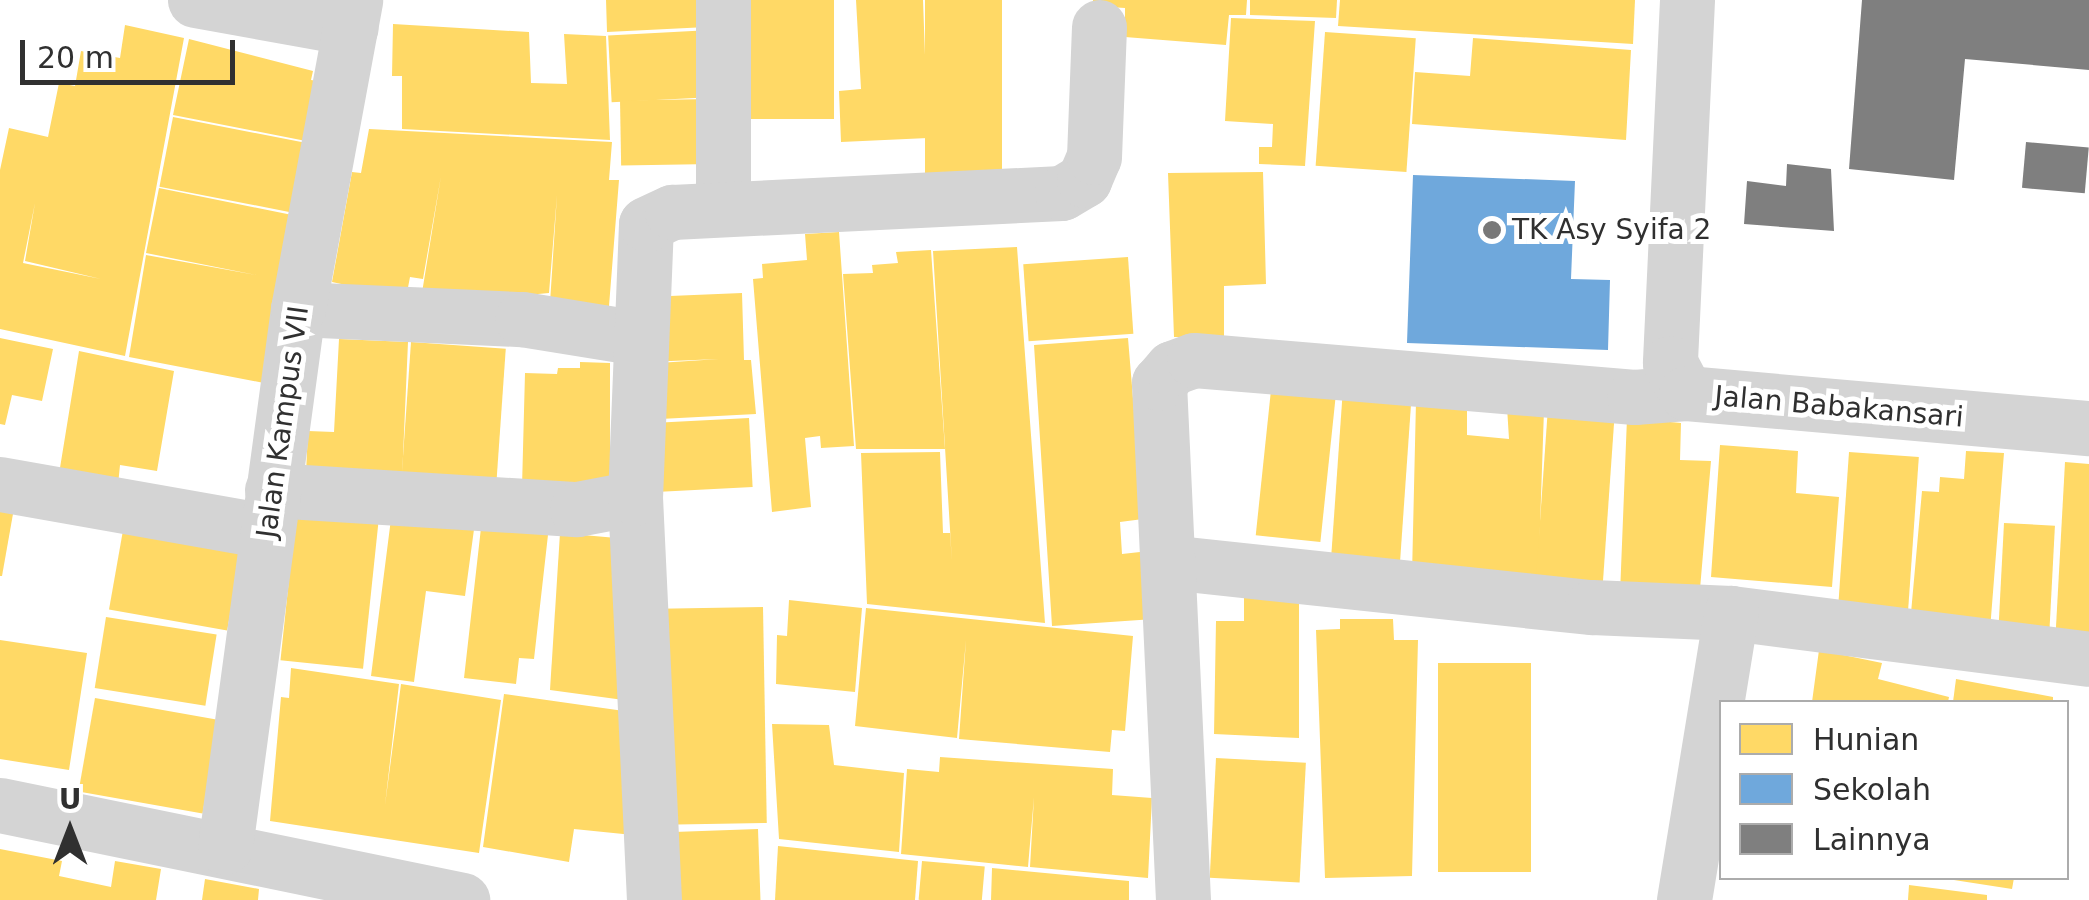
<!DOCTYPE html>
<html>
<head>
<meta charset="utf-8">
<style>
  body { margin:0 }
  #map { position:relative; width:2089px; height:900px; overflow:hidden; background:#fff; font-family:"DejaVu Sans",sans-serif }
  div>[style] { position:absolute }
  .homes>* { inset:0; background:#ffd966; transform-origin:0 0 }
  .schools>* { inset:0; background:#6fa8dc }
  .building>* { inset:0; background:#7f7f7f; transform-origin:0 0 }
  .minor>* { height:55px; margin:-27.5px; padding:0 27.5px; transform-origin:27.5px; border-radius:27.5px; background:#d4d4d4 }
  .tertiary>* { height:55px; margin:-27.5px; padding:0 27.5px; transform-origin:27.5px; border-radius:27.5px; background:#d4d4d4 }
  .dots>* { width:28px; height:28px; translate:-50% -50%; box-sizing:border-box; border:5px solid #fff; border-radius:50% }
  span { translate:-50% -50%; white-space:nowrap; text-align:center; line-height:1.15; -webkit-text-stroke:10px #fff; paint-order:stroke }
  .poi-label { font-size:28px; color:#303030 }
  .left { translate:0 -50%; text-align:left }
  .street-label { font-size:28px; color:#303030 }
  .legend { position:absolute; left:1719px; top:700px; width:350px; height:180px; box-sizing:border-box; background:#fff; border:2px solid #acacac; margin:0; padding:12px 18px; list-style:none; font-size:30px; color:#303030 }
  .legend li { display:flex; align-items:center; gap:20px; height:50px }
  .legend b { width:50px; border:2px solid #acacac }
  .north { position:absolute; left:20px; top:780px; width:100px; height:100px; -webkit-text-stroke:8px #fff; paint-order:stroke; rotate:0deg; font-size:28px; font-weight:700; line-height:40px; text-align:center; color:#303030 }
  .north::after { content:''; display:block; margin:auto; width:35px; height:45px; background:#303030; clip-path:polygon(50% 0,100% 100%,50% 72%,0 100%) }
  .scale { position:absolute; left:20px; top:40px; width:215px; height:45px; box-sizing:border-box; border:5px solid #303030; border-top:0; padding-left:12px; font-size:30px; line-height:35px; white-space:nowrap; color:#303030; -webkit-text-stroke:8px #fff; paint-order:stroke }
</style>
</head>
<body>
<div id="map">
  <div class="homes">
    <i style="clip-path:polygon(606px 0,707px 0,707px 27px,607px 32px)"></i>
    <i style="left:741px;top:0;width:93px;height:119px"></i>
    <i style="clip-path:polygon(856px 0,923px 0,928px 138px,841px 142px,839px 91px,861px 89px)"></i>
    <i style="left:925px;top:0;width:77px;height:189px"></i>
    <i style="clip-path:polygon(1093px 0,1247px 0,1246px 15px,1229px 15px,1226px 45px,1125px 37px,1125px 8px,1093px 6px)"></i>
    <i style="clip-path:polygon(1250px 0,1337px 0,1336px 18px,1250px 15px)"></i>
    <i style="clip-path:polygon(1340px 0,1635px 0,1633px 44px,1338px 26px)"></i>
    <i style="clip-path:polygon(1231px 18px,1315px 21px,1305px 166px,1259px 164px,1259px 147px,1272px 147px,1273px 124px,1225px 121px)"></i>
    <i style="clip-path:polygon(393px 24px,529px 32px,531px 83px,567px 84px,564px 34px,606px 36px,610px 140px,402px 129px,402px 76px,392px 76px)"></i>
    <i style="clip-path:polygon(evenodd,125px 25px,184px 38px,125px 356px,0 329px,0 170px,9px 128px,48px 137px,59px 83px,75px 86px,81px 51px,120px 58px,125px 25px,35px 203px,25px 261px,101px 279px,23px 263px,35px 203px)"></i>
    <i style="left:711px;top:30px;width:67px;height:103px;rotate:87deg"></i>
    <i style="left:1325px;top:32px;width:91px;height:134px;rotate:4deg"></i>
    <i style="clip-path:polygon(1473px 38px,1631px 50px,1626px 140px,1412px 124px,1415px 72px,1470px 76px)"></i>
    <i style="clip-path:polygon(189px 39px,313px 71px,311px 80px,322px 82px,311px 142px,173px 115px)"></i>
    <i style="left:711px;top:99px;width:65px;height:91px;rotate:89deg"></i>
    <i style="left:173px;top:117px;width:136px;height:71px;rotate:11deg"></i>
    <i style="clip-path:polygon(369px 129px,612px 142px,609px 180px,619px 180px,609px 306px,550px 303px,557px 195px,549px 293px,420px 305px,441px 176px,423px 279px,410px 277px,406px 298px,332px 282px,352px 172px,361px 173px)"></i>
    <i style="clip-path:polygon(1263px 172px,1266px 284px,1224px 286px,1224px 337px,1174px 337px,1168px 173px)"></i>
    <i style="clip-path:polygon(159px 188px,297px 216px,269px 384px,129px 357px,146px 255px,256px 275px,146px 253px)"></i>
    <i style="clip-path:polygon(839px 232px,854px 446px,821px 448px,820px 436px,805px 438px,811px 507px,772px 512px,753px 279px,763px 278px,762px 264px,807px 260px,805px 234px)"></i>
    <i style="clip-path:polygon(1017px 247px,1045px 623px,867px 604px,861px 453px,940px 452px,943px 533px,950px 533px,952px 562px,933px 251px)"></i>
    <i style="clip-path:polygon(931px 250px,945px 449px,856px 449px,843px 274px,873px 273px,872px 265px,898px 263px,896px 252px)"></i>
    <i style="left:1128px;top:257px;width:77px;height:105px;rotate:86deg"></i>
    <i style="clip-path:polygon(742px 293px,744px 360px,751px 360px,756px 414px,660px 419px,658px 363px,719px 359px,647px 362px,646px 297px)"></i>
    <i style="clip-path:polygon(0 338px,53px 349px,42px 401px,12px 395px,5px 425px,0 424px)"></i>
    <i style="clip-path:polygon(1128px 338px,1143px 519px,1120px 522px,1122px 554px,1149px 551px,1154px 619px,1052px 626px,1034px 345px)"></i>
    <i style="clip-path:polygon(339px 339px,408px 342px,402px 479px,306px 473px,308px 431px,334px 432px)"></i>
    <i style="left:411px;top:342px;width:95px;height:137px;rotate:4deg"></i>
    <i style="clip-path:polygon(79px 351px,174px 371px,157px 471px,120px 465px,118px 485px,59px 474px)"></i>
    <i style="clip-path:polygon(580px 362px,610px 363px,610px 490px,522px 487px,525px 373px,557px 374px,558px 368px,580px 368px)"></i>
    <i style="left:1343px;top:388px;width:69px;height:171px;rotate:4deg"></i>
    <i style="left:1271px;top:390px;width:65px;height:146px;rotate:6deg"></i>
    <i style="clip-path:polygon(1416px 401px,1467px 403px,1467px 435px,1509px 439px,1507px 407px,1544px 410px,1538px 585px,1412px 575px)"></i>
    <i style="left:1548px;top:407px;width:67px;height:174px;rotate:4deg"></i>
    <i style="left:749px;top:418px;width:69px;height:97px;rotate:87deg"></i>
    <i style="clip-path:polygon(1627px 418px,1681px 423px,1680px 460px,1711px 461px,1700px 589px,1620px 594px)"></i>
    <i style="clip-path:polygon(1720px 445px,1798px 451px,1796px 493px,1839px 497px,1832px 587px,1711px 577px)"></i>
    <i style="clip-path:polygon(1966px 451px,2004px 453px,1990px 630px,1910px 624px,1922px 491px,1939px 492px,1940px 477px,1964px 479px)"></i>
    <i style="left:1849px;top:452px;width:70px;height:166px;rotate:4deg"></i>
    <i style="clip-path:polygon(2065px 462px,2089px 464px,2089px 647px,2055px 645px)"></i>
    <i style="clip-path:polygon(0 494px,16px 497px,2px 576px,0 576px)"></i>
    <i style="left:297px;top:503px;width:83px;height:158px;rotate:6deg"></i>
    <i style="clip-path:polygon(392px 511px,475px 522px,465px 596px,426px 591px,414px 682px,371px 676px)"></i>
    <i style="left:125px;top:519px;width:120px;height:92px;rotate:10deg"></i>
    <i style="clip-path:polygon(482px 519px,549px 526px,534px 659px,519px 658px,516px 684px,464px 678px)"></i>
    <i style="left:2004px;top:523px;width:51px;height:110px;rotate:3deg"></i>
    <i style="clip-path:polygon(560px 533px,628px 539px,631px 701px,550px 690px)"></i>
    <i style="clip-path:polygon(1244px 593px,1299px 596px,1299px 738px,1214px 734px,1216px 621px,1244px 621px)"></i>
    <i style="clip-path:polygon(789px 600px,862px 608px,855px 692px,776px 684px,777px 635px,787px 636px)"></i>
    <i style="left:763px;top:607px;width:216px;height:104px;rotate:89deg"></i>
    <i style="clip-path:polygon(866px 608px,1133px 636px,1125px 731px,1112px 730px,1110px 752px,959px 739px,966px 640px,957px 738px,855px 726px)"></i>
    <i style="left:106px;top:617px;width:112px;height:72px;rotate:9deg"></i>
    <i style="clip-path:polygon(1340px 619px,1393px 619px,1394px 640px,1418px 640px,1412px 876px,1325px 878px,1316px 630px,1340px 629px)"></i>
    <i style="clip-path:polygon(0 640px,87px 653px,69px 770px,0 759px)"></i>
    <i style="clip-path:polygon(1819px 650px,1882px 663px,1878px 679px,1949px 697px,1948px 702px,1812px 702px)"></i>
    <i style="left:1438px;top:663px;width:93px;height:209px"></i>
    <i style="clip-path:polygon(291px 668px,399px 684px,385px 805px,401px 684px,501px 700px,479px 853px,270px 821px,281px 697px,289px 698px)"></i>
    <i style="clip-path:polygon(1956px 679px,2053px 697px,2053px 702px,1953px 702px)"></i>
    <i style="clip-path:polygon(504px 694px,631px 712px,633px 835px,574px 829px,569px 862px,483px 847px)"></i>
    <i style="left:95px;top:698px;width:126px;height:95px;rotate:10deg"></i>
    <i style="clip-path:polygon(772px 724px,829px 725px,834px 765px,904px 773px,899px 852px,779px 839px)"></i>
    <i style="clip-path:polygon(940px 757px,1113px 769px,1112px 795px,1152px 798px,1148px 878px,1030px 867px,1034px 797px,1028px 867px,901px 854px,907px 769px,939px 772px)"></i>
    <i style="left:1216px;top:758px;width:90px;height:120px;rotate:3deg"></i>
    <i style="left:758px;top:829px;width:71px;height:91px;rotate:88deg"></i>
    <i style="clip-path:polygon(778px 846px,918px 861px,915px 900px,775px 900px)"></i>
    <i style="clip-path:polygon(0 849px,62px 861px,59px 876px,111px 887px,115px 861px,161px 869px,156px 900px,0 900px)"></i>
    <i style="left:922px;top:861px;width:63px;height:39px;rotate:5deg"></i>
    <i style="clip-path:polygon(992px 868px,1129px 881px,1129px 900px,991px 900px)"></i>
    <i style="clip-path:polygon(1941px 878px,2014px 878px,2012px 889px)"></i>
    <i style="clip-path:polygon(205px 879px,259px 889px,258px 900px,202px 900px)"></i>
    <i style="clip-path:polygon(1909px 885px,1987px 895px,1987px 900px,1908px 900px)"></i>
  </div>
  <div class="schools">
    <i style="clip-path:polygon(1413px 175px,1575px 181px,1571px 279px,1610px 280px,1608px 350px,1407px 343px)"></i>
  </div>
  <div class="building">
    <i style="clip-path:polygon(1862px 0,2089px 0,2089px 70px,1965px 59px,1954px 180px,1849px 169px)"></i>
    <i style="left:2026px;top:142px;width:63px;height:46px;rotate:5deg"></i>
    <i style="clip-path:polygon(1787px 164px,1831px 169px,1834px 231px,1744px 224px,1747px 181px,1786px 186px)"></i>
  </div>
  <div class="minor">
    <i style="left:195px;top:0;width:158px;rotate:10.2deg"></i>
    <i style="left:723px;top:0;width:209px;rotate:90deg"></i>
    <i style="left:298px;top:309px;width:224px;rotate:2.6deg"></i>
    <i style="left:522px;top:319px;width:119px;rotate:9.2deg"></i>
    <i style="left:0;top:484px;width:271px;rotate:10deg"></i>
    <i style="left:272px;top:490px;width:306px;rotate:3.6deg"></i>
    <i style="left:577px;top:509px;width:59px;rotate:-10.7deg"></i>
    <i style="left:1168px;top:562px;width:426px;rotate:6.1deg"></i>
    <i style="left:1592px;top:607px;width:139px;rotate:2.5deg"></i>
    <i style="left:1731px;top:613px;width:361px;rotate:7.3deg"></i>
    <i style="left:0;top:805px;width:472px;rotate:11.6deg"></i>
    <i style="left:225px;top:847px;width:543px;rotate:-82.27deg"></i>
    <i style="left:298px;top:309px;width:314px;rotate:-79.5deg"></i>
    <i style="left:654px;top:900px;width:402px;rotate:-92.7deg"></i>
    <i style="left:635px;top:498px;width:274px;rotate:-87.7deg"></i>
    <i style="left:646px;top:224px;width:29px;rotate:-25deg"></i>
    <i style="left:672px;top:212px;width:390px;rotate:-2.8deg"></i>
    <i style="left:1062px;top:193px;width:26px;rotate:-31deg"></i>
    <i style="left:1084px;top:180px;width:25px;rotate:-67deg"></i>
    <i style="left:1094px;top:157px;width:130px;rotate:-87.8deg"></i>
    <i style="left:1183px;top:900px;width:518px;rotate:-92.66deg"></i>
    <i style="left:1159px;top:383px;width:20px;rotate:-49deg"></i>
    <i style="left:1172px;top:368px;width:23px;rotate:-20deg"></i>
    <i style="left:1194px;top:360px;width:442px;rotate:4.8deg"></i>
    <i style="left:1634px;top:397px;width:52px;rotate:-4.4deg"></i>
    <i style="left:1684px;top:900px;width:291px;rotate:-80.7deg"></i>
  </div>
  <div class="tertiary">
    <i style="left:1687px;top:0;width:363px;rotate:92.7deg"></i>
    <i style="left:1670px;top:363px;width:34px;rotate:62deg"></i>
    <i style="left:1686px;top:393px;width:405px;rotate:5deg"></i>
  </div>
  <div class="dots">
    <i style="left:1492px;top:230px;background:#787878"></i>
  </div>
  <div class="poi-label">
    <span class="left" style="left:1512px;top:230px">TK Asy Syifa 2</span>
  </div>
  <div class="street-label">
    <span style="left:1839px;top:407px;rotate:5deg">Jalan Babakansari</span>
    <span style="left:283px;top:422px;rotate:-82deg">Jalan Kampus VII</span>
  </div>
  <ul class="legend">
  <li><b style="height:28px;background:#ffd966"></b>Hunian</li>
  <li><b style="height:28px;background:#6fa8dc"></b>Sekolah</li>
  <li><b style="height:28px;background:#7f7f7f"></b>Lainnya</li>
  </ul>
  <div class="north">U</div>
  <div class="scale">20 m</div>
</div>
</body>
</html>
